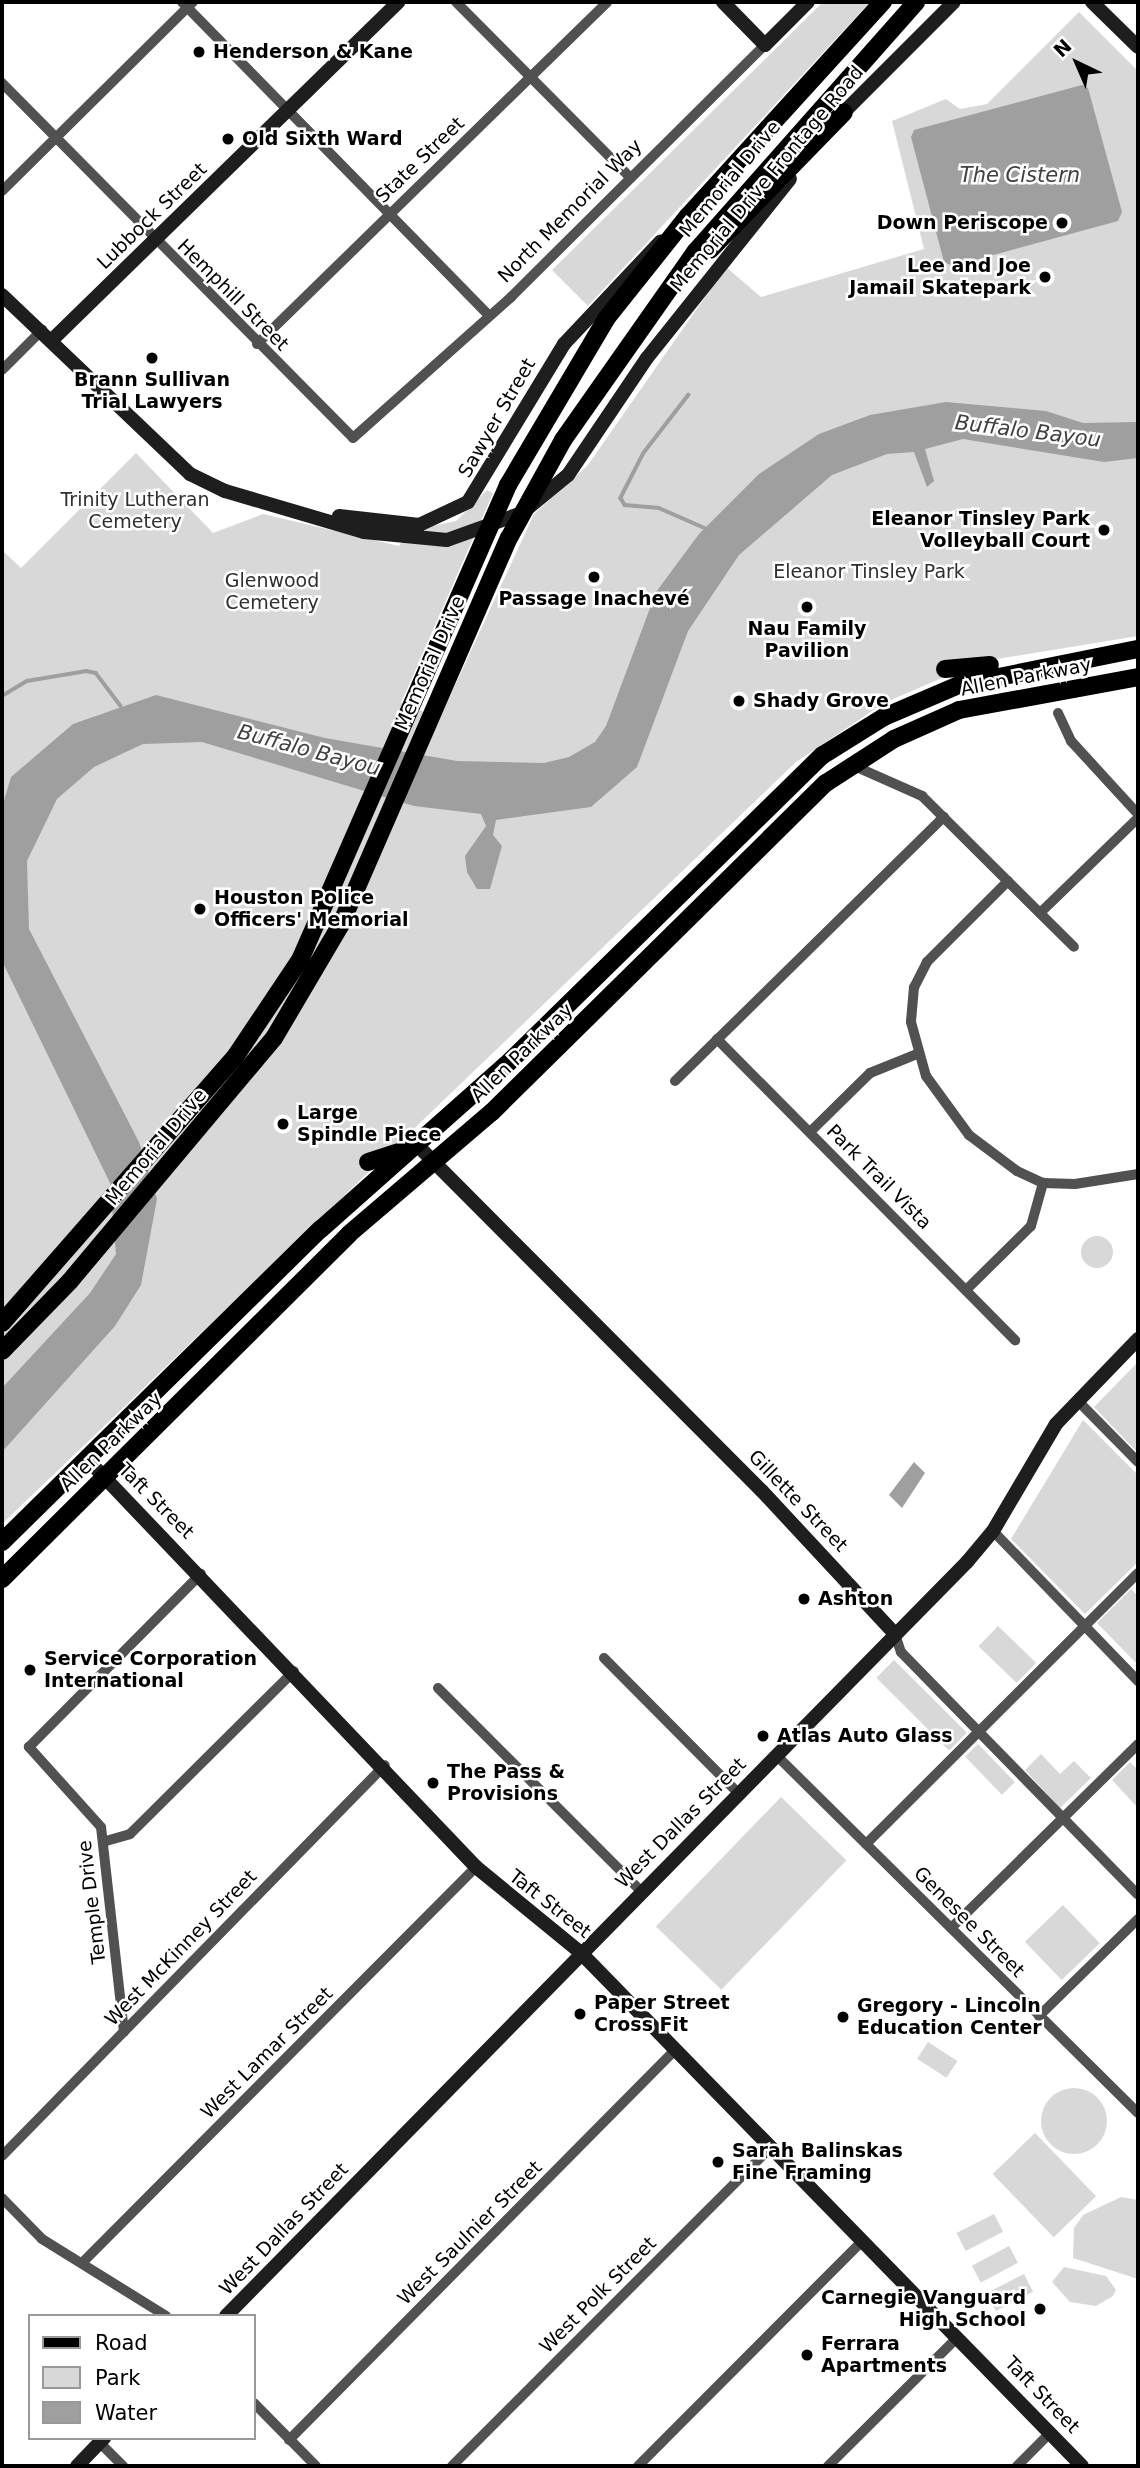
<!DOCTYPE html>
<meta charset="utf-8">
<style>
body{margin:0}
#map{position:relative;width:1140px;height:2468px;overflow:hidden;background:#fff;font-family:"DejaVu Sans",sans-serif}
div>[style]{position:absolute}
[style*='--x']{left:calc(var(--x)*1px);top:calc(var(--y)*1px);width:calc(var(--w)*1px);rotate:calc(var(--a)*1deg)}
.green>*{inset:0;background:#d8d8d8;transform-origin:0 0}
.round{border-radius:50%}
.water>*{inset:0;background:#9f9f9f}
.stream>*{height:3.5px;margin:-1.75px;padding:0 1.75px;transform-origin:1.75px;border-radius:1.75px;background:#9f9f9f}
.street>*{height:10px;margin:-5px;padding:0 5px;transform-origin:5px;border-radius:5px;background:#515151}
.secondary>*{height:14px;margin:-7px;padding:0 7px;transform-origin:7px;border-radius:7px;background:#1e1e1e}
.primary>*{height:18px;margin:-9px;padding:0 9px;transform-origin:9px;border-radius:9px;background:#000}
.dots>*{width:19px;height:19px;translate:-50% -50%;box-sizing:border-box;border:4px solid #fff;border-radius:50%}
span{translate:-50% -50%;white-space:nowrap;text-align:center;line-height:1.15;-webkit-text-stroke:5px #fff;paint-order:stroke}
.poi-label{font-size:19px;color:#000;font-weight:700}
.left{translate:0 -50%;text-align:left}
.right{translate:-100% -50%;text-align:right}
.street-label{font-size:19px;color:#000}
.park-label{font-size:19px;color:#2f2f2f}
.water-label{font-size:21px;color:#404040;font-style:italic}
.frame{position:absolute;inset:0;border:4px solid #000;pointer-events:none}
.legend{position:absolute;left:28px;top:2314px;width:228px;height:126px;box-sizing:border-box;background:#fff;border:2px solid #999;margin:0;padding:9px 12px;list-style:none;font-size:21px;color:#000}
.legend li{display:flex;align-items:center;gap:14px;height:35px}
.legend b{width:35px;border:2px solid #999}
.north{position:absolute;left:1042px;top:28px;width:70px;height:70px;-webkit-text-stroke:5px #fff;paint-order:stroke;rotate:316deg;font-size:19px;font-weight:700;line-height:28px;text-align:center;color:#000}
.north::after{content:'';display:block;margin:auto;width:24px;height:32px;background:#000;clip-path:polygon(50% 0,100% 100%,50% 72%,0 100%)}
</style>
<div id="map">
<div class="green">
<i style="clip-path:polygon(823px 2px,870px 2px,588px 306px,552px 270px)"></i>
<i style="clip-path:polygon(1079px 12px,1138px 71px,1138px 636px,979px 662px,884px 703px,796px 762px,2px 1524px,2px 550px,21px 568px,136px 453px,213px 533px,263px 514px,399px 546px,409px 531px,456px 521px,487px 490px,493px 493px,401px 703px,440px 718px,534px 514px,588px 465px,726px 267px,761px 297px,924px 249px,892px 121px,946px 99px,960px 109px,987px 104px)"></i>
<i class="round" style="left:1081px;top:1236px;width:32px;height:32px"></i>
<i style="clip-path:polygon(1138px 1362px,1138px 1453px,1094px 1407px)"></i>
<i style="clip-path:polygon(1083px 1420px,1138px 1475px,1138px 1562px,1085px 1614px,1011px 1539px)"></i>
<i style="clip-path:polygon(1131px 1589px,1138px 1596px,1138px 1665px,1097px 1623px)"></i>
<i style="left:998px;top:1626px;width:53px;height:28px;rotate:44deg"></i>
<i style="left:894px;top:1660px;width:103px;height:25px;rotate:45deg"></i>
<i style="left:978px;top:1744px;width:53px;height:18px;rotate:46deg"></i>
<i style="clip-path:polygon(1041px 1754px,1060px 1774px,1074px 1761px,1091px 1778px,1060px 1808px,1025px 1770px)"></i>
<i style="clip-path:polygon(1130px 1762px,1138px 1770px,1138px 1808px,1112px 1780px)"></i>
<i style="left:781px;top:1797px;width:91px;height:180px;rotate:44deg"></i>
<i style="left:1063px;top:1905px;width:53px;height:53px;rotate:46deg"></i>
<i style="left:928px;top:2042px;width:35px;height:20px;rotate:33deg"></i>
<i class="round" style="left:1041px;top:2088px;width:66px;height:66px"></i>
<i style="left:1035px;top:2133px;width:88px;height:59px;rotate:46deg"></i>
<i style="clip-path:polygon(1121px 2197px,1138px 2200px,1138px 2279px,1073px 2258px,1074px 2228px,1083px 2215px)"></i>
<i style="left:994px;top:2214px;width:20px;height:42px;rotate:63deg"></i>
<i style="left:1009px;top:2246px;width:19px;height:42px;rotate:62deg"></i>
<i style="clip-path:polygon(1064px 2267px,1106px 2276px,1116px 2290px,1113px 2296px,1096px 2306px,1070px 2302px,1052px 2282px)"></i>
<i style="left:1024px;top:2274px;width:20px;height:42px;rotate:63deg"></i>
</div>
<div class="water">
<i style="clip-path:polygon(1082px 85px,1088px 88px,1122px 212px,1118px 221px,953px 266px,944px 262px,911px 137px,914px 130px)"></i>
<i style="clip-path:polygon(946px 402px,1046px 411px,1083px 423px,1138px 422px,1138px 458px,1104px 462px,963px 439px,925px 449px,934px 481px,927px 487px,914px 452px,887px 454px,832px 475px,739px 555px,688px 631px,637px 767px,591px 807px,496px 820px,493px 835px,502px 846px,490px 889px,477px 889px,467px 872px,465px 856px,486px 826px,481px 814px,414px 806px,202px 742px,143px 744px,94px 767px,57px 799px,27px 861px,29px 929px,139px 1142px,157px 1199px,141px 1285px,115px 1326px,2px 1452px,2px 1388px,90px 1293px,116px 1254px,110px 1183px,2px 961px,2px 807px,11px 777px,73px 724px,156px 695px,325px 738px,457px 761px,544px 763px,569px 757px,595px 742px,606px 726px,656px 592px,699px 534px,759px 474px,819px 434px,870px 415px)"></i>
<i style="clip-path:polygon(914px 1462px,925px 1473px,902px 1508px,889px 1495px)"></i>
</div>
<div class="stream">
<i style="--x:689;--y:395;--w:73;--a:127.8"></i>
<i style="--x:644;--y:453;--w:51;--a:117.1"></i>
<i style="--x:621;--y:498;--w:8;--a:60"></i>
<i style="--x:625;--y:505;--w:34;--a:5"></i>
<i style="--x:659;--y:508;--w:52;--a:23.6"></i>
<i style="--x:2;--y:696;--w:29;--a:-31"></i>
<i style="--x:27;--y:681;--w:60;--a:-9.6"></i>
<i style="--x:86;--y:671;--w:10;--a:11"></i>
<i style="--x:96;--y:673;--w:41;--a:52.9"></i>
</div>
<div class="street">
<i style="--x:182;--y:2;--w:438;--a:45.6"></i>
<i style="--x:456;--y:2;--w:248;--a:45.2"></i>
<i style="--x:2;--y:83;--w:499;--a:45.3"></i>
<i style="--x:353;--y:438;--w:212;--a:-41.7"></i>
<i style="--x:511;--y:297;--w:358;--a:-44.8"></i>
<i style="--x:2;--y:191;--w:269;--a:-44.7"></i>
<i style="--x:257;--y:344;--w:489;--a:-44.3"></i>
<i style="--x:2;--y:370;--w:57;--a:-45"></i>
<i style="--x:1058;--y:713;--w:31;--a:65"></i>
<i style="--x:1071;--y:741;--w:99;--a:47.5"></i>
<i style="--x:852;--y:765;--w:77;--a:23.9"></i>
<i style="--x:922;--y:796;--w:214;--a:44.8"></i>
<i style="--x:1008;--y:881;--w:115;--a:135"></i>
<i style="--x:927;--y:962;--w:28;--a:117"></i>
<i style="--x:914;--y:987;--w:35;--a:95"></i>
<i style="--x:911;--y:1022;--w:56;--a:74.5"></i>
<i style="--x:926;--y:1076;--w:73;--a:53.9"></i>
<i style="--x:969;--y:1135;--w:60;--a:36.9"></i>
<i style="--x:1017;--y:1171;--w:29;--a:25"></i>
<i style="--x:1043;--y:1183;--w:32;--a:2"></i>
<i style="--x:1075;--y:1184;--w:64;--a:-9"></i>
<i style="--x:1040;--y:913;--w:136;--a:-44.1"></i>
<i style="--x:717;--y:1039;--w:424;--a:45.3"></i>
<i style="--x:675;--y:1081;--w:377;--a:-44.5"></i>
<i style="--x:810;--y:1132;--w:84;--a:-44.5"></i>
<i style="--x:870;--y:1073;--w:51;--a:-22"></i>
<i style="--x:966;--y:1290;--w:91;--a:-44.6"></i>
<i style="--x:1031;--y:1226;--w:45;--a:-74.4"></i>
<i style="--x:1077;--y:1400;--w:87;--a:45.5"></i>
<i style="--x:993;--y:1531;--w:209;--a:46"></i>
<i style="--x:895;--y:1634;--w:19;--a:72"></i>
<i style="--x:901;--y:1652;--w:339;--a:45.7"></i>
<i style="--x:604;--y:1658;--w:190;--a:45.2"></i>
<i style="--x:438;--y:1688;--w:287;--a:45"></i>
<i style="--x:776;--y:1755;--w:509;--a:44.68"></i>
<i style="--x:106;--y:1841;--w:25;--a:-16"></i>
<i style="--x:130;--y:1834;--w:231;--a:-44.8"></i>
<i style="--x:866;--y:1844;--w:384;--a:-44.9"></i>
<i style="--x:951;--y:1928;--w:262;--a:-44.5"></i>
<i style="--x:1039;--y:2016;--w:139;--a:-44.4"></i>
<i style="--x:124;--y:2032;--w:206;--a:-96.4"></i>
<i style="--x:101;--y:1827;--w:108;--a:-132"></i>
<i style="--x:29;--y:1747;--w:244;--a:-45.2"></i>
<i style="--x:2;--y:2156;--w:547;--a:-45.59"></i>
<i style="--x:2;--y:2198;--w:57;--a:45.7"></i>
<i style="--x:42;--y:2239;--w:146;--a:31.8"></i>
<i style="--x:82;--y:2263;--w:559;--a:-45.15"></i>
<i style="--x:254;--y:2403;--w:88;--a:45.5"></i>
<i style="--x:289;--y:2440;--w:547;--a:-45.3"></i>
<i style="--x:100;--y:2443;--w:33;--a:45"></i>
<i style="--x:452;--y:2466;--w:448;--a:-45"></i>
<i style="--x:638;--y:2466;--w:317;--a:-45.1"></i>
<i style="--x:828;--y:2466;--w:183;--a:-44.8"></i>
<i style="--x:1017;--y:2466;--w:48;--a:-45"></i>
</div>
<div class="secondary">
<i style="--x:723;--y:2;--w:60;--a:45.7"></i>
<i style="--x:765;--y:45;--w:61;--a:-45"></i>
<i style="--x:1092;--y:2;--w:64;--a:44.4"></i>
<i style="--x:837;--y:119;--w:165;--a:-45"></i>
<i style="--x:2;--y:295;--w:260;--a:43.6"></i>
<i style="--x:190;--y:474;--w:39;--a:26"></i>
<i style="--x:225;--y:491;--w:145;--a:16.4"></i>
<i style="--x:364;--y:532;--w:83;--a:5.5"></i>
<i style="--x:447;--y:540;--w:80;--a:-19.8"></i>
<i style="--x:522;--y:513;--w:60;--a:-39.6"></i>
<i style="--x:568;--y:475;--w:141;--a:-56"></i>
<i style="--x:647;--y:358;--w:229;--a:-51.4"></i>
<i style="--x:52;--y:340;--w:484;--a:-44.3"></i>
<i style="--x:339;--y:516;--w:81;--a:6.4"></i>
<i style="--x:419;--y:525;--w:54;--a:-25.1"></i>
<i style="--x:468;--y:502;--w:185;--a:-58.7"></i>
<i style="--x:564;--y:344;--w:141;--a:-46.7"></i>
<i style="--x:417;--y:1145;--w:489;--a:45.1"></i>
<i style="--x:762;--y:1491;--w:195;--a:47.1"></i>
<i style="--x:86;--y:1458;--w:565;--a:46.36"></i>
<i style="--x:476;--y:1867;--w:136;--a:39.3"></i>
<i style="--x:581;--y:1953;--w:717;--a:45.68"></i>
<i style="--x:226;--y:2316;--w:1057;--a:-45.5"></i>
<i style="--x:967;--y:1562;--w:40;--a:-50"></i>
<i style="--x:993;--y:1531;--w:124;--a:-59.5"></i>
<i style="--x:1056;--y:1424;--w:118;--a:-46"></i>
<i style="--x:77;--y:2466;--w:39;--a:-46"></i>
</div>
<div class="primary">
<i style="--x:710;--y:250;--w:192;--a:-45.8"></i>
<i style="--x:945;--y:669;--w:45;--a:-5.1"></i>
<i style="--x:368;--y:1162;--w:38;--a:-18"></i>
<i style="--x:2;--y:1323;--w:354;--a:-48.8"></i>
<i style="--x:235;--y:1057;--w:117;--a:-56.2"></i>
<i style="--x:300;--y:960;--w:519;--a:-66.35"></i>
<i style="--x:508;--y:485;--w:193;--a:-59.4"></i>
<i style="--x:606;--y:319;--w:132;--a:-51.5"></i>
<i style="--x:688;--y:216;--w:290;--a:-47.7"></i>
<i style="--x:2;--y:1351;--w:98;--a:-45.8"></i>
<i style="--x:70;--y:1281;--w:317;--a:-50"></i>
<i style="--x:274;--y:1038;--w:130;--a:-59.5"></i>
<i style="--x:340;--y:926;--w:423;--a:-66.5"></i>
<i style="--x:509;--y:538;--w:112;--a:-61.1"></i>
<i style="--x:563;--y:440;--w:231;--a:-54.9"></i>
<i style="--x:696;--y:251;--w:332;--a:-48.5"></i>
<i style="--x:2;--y:1542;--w:447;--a:-44.5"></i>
<i style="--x:321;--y:1229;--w:247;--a:-41.6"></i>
<i style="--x:506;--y:1065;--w:443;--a:-44.4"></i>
<i style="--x:823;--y:755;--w:72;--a:-31.9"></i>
<i style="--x:884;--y:717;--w:82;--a:-23.1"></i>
<i style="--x:959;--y:685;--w:183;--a:-11.4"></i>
<i style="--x:2;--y:1579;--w:489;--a:-44.8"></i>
<i style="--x:349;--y:1234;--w:188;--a:-40.5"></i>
<i style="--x:492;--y:1112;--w:469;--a:-44.6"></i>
<i style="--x:826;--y:783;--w:81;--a:-32.9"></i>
<i style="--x:894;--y:739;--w:71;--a:-24"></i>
<i style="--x:959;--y:710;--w:182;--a:-10.4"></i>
</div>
<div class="dots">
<i style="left:199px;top:52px;background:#000"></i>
<i style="left:228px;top:139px;background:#000"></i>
<i style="left:1062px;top:223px;background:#000"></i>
<i style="left:1045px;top:277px;background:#000"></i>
<i style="left:152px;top:358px;background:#000"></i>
<i style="left:1104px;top:530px;background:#000"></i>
<i style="left:594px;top:577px;background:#000"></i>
<i style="left:807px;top:607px;background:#000"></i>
<i style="left:739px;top:701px;background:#000"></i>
<i style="left:200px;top:909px;background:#000"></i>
<i style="left:283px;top:1124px;background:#000"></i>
<i style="left:804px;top:1599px;background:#000"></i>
<i style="left:30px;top:1670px;background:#000"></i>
<i style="left:763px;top:1736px;background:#000"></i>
<i style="left:433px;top:1783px;background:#000"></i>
<i style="left:580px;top:2014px;background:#000"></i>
<i style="left:843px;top:2017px;background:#000"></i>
<i style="left:718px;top:2162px;background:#000"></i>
<i style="left:1040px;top:2309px;background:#000"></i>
<i style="left:807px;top:2355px;background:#000"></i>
</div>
<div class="poi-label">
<span class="left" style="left:213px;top:52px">Henderson &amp; Kane</span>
<span class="left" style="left:242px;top:139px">Old Sixth Ward</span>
<span class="right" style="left:1048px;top:223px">Down Periscope</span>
<span class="right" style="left:1031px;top:277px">Lee and Joe<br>Jamail Skatepark</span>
<span style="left:152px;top:391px">Brann Sullivan<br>Trial Lawyers</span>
<span class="right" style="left:1090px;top:530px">Eleanor Tinsley Park<br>Volleyball Court</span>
<span style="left:594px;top:599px">Passage Inachevé</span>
<span style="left:807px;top:640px">Nau Family<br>Pavilion</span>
<span class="left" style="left:753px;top:701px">Shady Grove</span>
<span class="left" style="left:214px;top:909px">Houston Police<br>Officers' Memorial</span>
<span class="left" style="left:297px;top:1124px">Large<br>Spindle Piece</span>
<span class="left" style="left:818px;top:1599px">Ashton</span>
<span class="left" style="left:44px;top:1670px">Service Corporation<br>International</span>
<span class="left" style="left:777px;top:1736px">Atlas Auto Glass</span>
<span class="left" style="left:447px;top:1783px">The Pass &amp;<br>Provisions</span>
<span class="left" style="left:594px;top:2014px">Paper Street<br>Cross Fit</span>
<span class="left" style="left:857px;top:2017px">Gregory - Lincoln<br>Education Center</span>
<span class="left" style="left:732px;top:2162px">Sarah Balinskas<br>Fine Framing</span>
<span class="right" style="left:1026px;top:2309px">Carnegie Vanguard<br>High School</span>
<span class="left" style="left:821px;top:2355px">Ferrara<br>Apartments</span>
</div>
<div class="street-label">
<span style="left:420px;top:160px;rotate:-44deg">State Street</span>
<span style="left:730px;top:179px;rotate:-50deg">Memorial Drive</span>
<span style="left:767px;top:179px;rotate:-50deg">Memorial Drive Frontage Road</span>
<span style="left:570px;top:211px;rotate:-45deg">North Memorial Way</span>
<span style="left:152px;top:216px;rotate:-44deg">Lubbock Street</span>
<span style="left:233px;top:295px;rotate:45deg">Hemphill Street</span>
<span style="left:497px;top:418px;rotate:-60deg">Sawyer Street</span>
<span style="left:430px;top:663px;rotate:-66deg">Memorial Drive</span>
<span style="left:1026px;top:677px;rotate:-11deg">Allen Parkway</span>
<span style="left:522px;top:1053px;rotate:-44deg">Allen Parkway</span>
<span style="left:156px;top:1147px;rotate:-50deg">Memorial Drive</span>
<span style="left:879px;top:1177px;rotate:45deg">Park Trail Vista</span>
<span style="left:111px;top:1442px;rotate:-44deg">Allen Parkway</span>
<span style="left:156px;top:1501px;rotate:45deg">Taft Street</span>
<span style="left:798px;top:1501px;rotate:46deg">Gillette Street</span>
<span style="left:681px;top:1823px;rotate:-45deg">West Dallas Street</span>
<span style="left:92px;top:1902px;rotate:-97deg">Temple Drive</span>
<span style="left:550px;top:1904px;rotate:38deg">Taft Street</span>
<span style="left:969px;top:1922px;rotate:45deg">Genesee Street</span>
<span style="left:181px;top:1948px;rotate:-46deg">West McKinney Street</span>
<span style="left:267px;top:2053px;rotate:-45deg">West Lamar Street</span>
<span style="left:284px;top:2229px;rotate:-46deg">West Dallas Street</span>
<span style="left:470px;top:2233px;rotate:-45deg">West Saulnier Street</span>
<span style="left:598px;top:2295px;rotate:-45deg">West Polk Street</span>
<span style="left:1042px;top:2395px;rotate:46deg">Taft Street</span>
</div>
<div class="park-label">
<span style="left:135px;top:511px">Trinity Lutheran<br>Cemetery</span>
<span style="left:869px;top:572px">Eleanor Tinsley Park</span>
<span style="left:272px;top:592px">Glenwood<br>Cemetery</span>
</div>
<div class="water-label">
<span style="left:1020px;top:175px">The Cistern</span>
<span style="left:1028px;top:431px;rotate:7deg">Buffalo Bayou</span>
<span style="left:309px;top:750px;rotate:15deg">Buffalo Bayou</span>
</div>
<div class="frame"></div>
<ul class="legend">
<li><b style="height:9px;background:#000"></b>Road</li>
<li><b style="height:19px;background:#d8d8d8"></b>Park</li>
<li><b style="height:19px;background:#9f9f9f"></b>Water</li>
</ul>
<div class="north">N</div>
</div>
